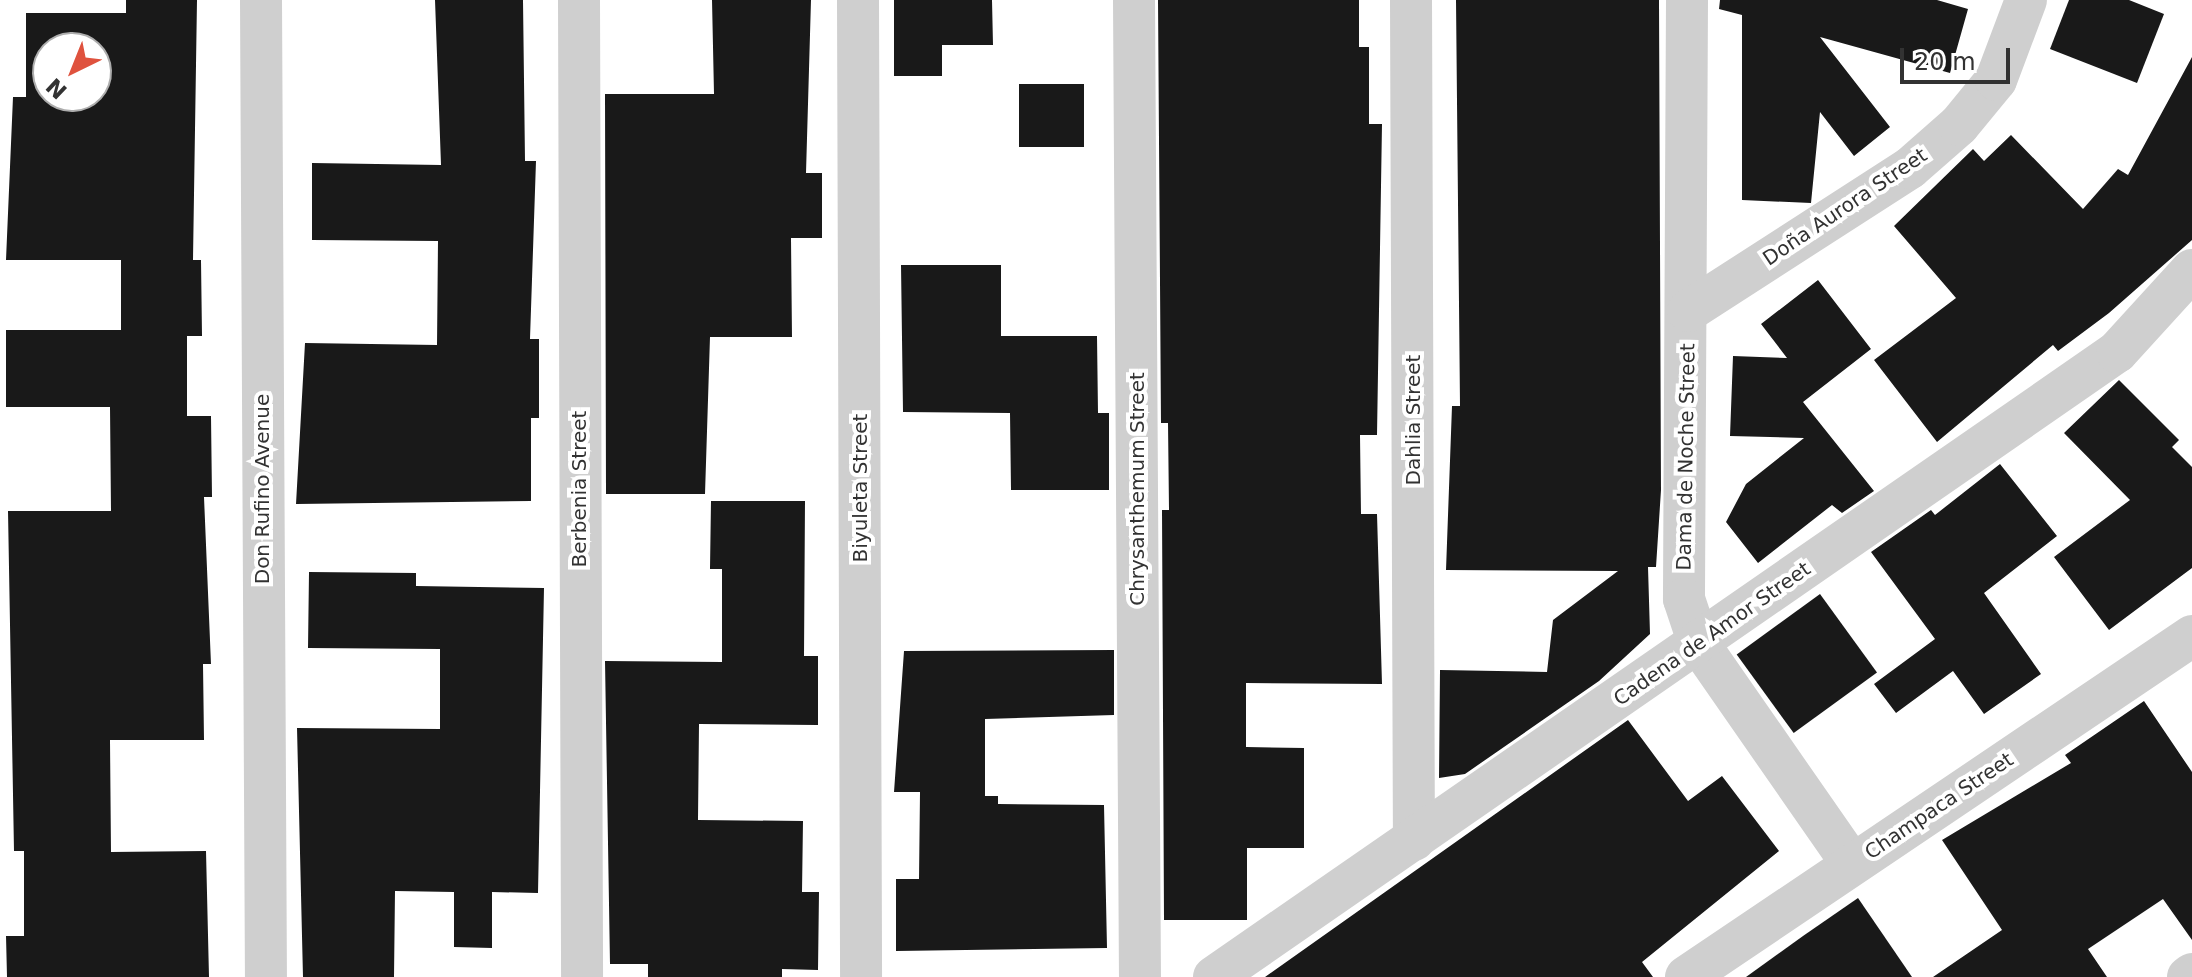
<!DOCTYPE html>
<meta charset="utf-8">
<style>
body{margin:0}
#map{position:relative;width:2192px;height:977px;overflow:hidden;background:#fff;font-family:"DejaVu Sans",sans-serif}
div>[style]{position:absolute}
[style*='--x']{left:calc(var(--x)*1px);top:calc(var(--y)*1px);width:calc(var(--w)*1px);rotate:calc(var(--a)*1deg)}
.building>*{inset:0;background:#191919;transform-origin:0 0}
.minor>*{height:42px;margin:-21px;padding:0 21px;transform-origin:21px;border-radius:21px;background:#cfcfcf}
span{translate:-50% -50%;white-space:nowrap;text-align:center;line-height:1.15;-webkit-text-stroke:8px #fff;paint-order:stroke}
.street-label{font-size:20px;color:#323232}
.north{position:absolute;left:32px;top:32px;width:80px;height:80px;box-sizing:border-box;background:#fff;border:2px solid #adadad;border-radius:50%;rotate:223deg;font-size:22px;font-weight:700;line-height:32px;text-align:center;color:#323232}
.north::after{content:'';display:block;margin:auto;width:28px;height:36px;background:#df523e;clip-path:polygon(50% 0,100% 100%,50% 72%,0 100%)}
.scale{position:absolute;left:1900px;top:48px;width:110px;height:36px;box-sizing:border-box;border:4px solid #323232;border-top:0;padding-left:10px;font-size:24px;line-height:28px;white-space:nowrap;color:#323232;-webkit-text-stroke:6px #fff;paint-order:stroke}
</style>
<div id="map">
<div class="building">
<i style="clip-path:polygon(evenodd,126px 0,197px 0,193px 260px,201px 260px,202px 336px,187px 336px,187px 416px,211px 416px,212px 497px,204px 497px,211px 664px,203px 664px,204px 740px,110px 740px,111px 852px,206px 851px,209px 977px,7px 977px,6px 936px,24px 936px,24px 851px,14px 851px,8px 511px,111px 511px,110px 407px,6px 407px,6px 330px,121px 330px,121px 260px,6px 260px,13px 97px,26px 97px,26px 13px,126px 13px,126px 0,48px 48px,96px 48px,96px 96px,48px 96px,48px 48px)"></i>
<i style="clip-path:polygon(435px 0,523px 0,525px 161px,536px 161px,530px 339px,539px 339px,539px 418px,531px 418px,531px 501px,296px 504px,305px 343px,437px 345px,438px 241px,312px 240px,312px 163px,441px 165px)"></i>
<i style="clip-path:polygon(712px 0,811px 0,806px 173px,822px 173px,822px 238px,791px 238px,792px 337px,710px 337px,705px 494px,606px 494px,605px 94px,714px 94px)"></i>
<i style="clip-path:polygon(894px 0,992px 0,993px 45px,942px 45px,942px 76px,894px 76px)"></i>
<i style="clip-path:polygon(1158px 0,1359px 0,1359px 47px,1369px 47px,1369px 124px,1382px 124px,1377px 435px,1360px 435px,1361px 514px,1377px 514px,1382px 684px,1246px 683px,1246px 747px,1304px 748px,1304px 848px,1247px 848px,1247px 920px,1164px 920px,1162px 510px,1169px 510px,1168px 423px,1161px 423px)"></i>
<i style="clip-path:polygon(1456px 0,1659px 0,1661px 490px,1656px 567px,1648px 567px,1650px 634px,1599px 681px,1465px 774px,1439px 778px,1440px 670px,1547px 672px,1553px 620px,1618px 571px,1446px 570px,1452px 406px,1460px 406px)"></i>
<i style="clip-path:polygon(1720px 0,1937px 0,1968px 9px,1950px 73px,1820px 37px,1890px 127px,1854px 156px,1820px 112px,1811px 203px,1742px 200px,1742px 15px,1719px 9px)"></i>
<i style="clip-path:polygon(2069px 0,2129px 0,2164px 14px,2137px 83px,2050px 49px)"></i>
<i style="clip-path:polygon(2192px 57px,2192px 240px,2109px 313px,2058px 351px,2053px 345px,1937px 442px,1874px 360px,1956px 298px,1894px 226px,1973px 149px,1984px 161px,2011px 135px,2083px 209px,2118px 169px,2128px 175px)"></i>
<i style="left:1019px;top:84px;width:65px;height:63px"></i>
<i style="clip-path:polygon(901px 265px,1001px 265px,1001px 336px,1097px 336px,1098px 413px,1109px 413px,1109px 490px,1011px 490px,1010px 413px,903px 412px)"></i>
<i style="clip-path:polygon(1818px 280px,1871px 349px,1803px 402px,1874px 491px,1842px 513px,1832px 505px,1758px 563px,1726px 522px,1746px 484px,1804px 438px,1730px 436px,1733px 356px,1787px 358px,1761px 324px)"></i>
<i style="clip-path:polygon(2119px 380px,2179px 440px,2172px 447px,2192px 467px,2192px 568px,2109px 630px,2054px 557px,2130px 500px,2064px 433px)"></i>
<i style="clip-path:polygon(2000px 464px,2057px 536px,1984px 593px,2041px 674px,1984px 714px,1953px 671px,1896px 713px,1874px 684px,1935px 639px,1871px 552px,1931px 510px,1935px 515px)"></i>
<i style="clip-path:polygon(711px 501px,805px 501px,804px 656px,818px 656px,818px 725px,699px 724px,698px 820px,803px 821px,802px 892px,819px 892px,818px 970px,782px 969px,782px 977px,648px 977px,648px 964px,610px 964px,605px 661px,722px 662px,722px 569px,710px 569px)"></i>
<i style="clip-path:polygon(309px 572px,416px 573px,416px 586px,544px 588px,538px 893px,492px 892px,492px 948px,454px 947px,454px 892px,395px 891px,394px 977px,303px 977px,297px 728px,440px 729px,440px 649px,308px 648px)"></i>
<i style="left:1820px;top:594px;width:97px;height:103px;rotate:54deg"></i>
<i style="clip-path:polygon(1114px 650px,1114px 715px,985px 719px,985px 796px,998px 796px,998px 804px,1104px 805px,1107px 948px,896px 951px,896px 879px,919px 879px,920px 792px,894px 792px,904px 651px)"></i>
<i style="clip-path:polygon(2144px 701px,2192px 772px,2192px 940px,2163px 899px,2088px 949px,2107px 977px,1933px 977px,2002px 930px,1942px 840px,2071px 763px,2065px 755px)"></i>
<i style="clip-path:polygon(1628px 720px,1688px 801px,1722px 776px,1779px 851px,1642px 962px,1653px 977px,1265px 977px)"></i>
<i style="clip-path:polygon(1858px 898px,1912px 977px,1746px 977px,1803px 936px)"></i>
</div>
<div class="minor">
<i style="--x:261;--y:0;--w:977;--a:89.71"></i>
<i style="--x:579;--y:0;--w:977;--a:89.82"></i>
<i style="--x:858;--y:0;--w:977;--a:89.82"></i>
<i style="--x:1134;--y:0;--w:977;--a:89.65"></i>
<i style="--x:1411;--y:0;--w:840;--a:89.8"></i>
<i style="--x:1687;--y:0;--w:599;--a:90.29"></i>
<i style="--x:1684;--y:599;--w:47;--a:71.6"></i>
<i style="--x:1699;--y:644;--w:268;--a:55.2"></i>
<i style="--x:1688;--y:311;--w:264;--a:-32.8"></i>
<i style="--x:1910;--y:168;--w:65;--a:-41.3"></i>
<i style="--x:1959;--y:125;--w:58;--a:-50.6"></i>
<i style="--x:1996;--y:80;--w:85;--a:-69.4"></i>
<i style="--x:1214;--y:977;--w:1098;--a:-34.69"></i>
<i style="--x:2117;--y:352;--w:111;--a:-47.6"></i>
<i style="--x:1686;--y:977;--w:610;--a:-33.98"></i>
<i style="--x:2188;--y:977;--w:5;--a:-37"></i>
</div>
<div class="street-label">
<span style="left:1845px;top:207px;rotate:-34deg">Doña Aurora Street</span>
<span style="left:1413px;top:420px;rotate:-90deg">Dahlia Street</span>
<span style="left:1686px;top:457px;rotate:-89deg">Dama de Noche Street</span>
<span style="left:860px;top:488px;rotate:-90deg">Biyuleta Street</span>
<span style="left:262px;top:489px;rotate:-90deg">Don Rufino Avenue</span>
<span style="left:579px;top:489px;rotate:-90deg">Berbenia Street</span>
<span style="left:1137px;top:489px;rotate:-90deg">Chrysanthemum Street</span>
<span style="left:1712px;top:634px;rotate:-35deg">Cadena de Amor Street</span>
<span style="left:1939px;top:806px;rotate:-34deg">Champaca Street</span>
</div>
<div class="north">N</div>
<div class="scale">20 m</div>
</div>
